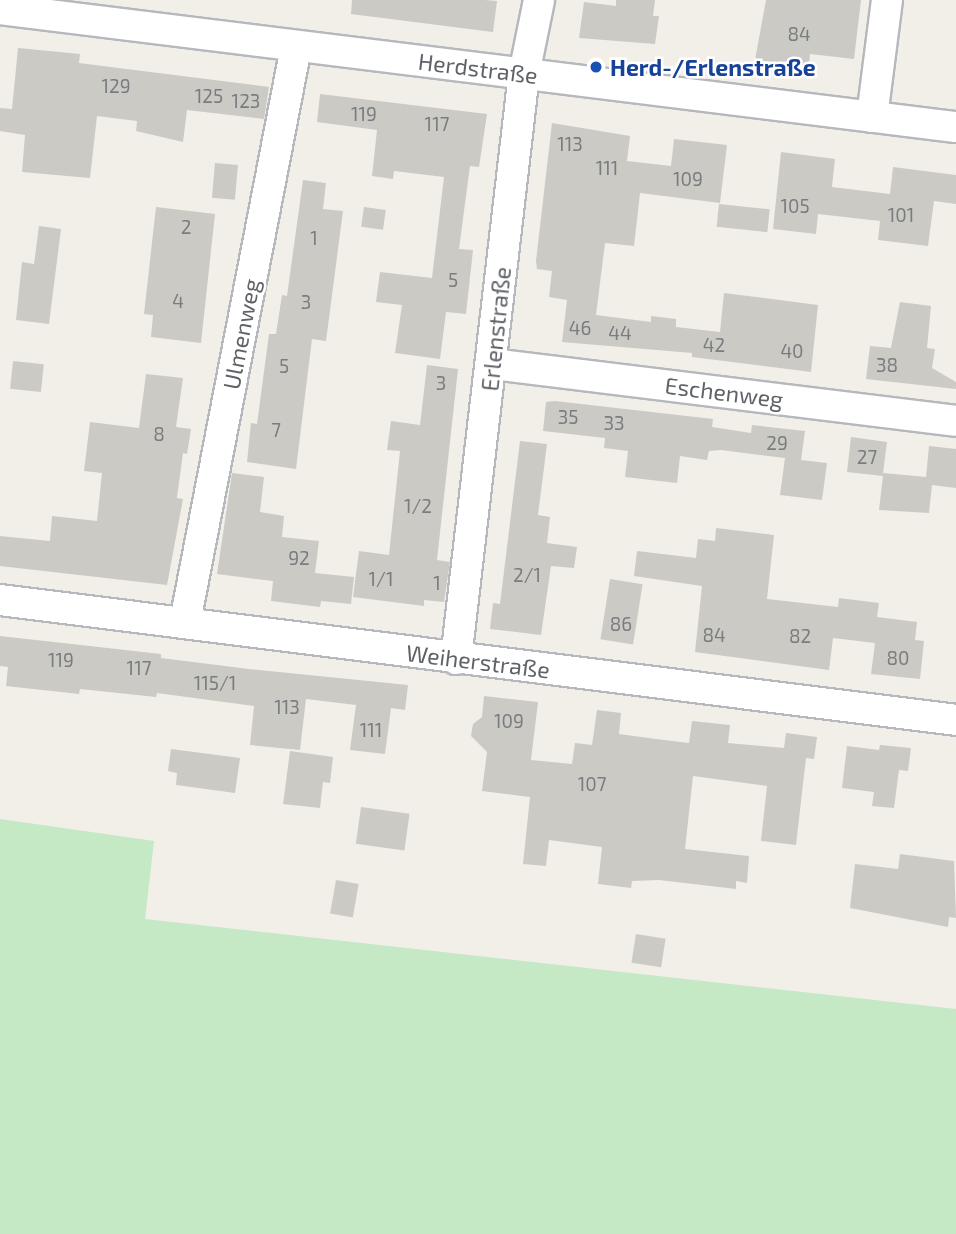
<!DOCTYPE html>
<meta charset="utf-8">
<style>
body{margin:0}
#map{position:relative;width:956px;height:1234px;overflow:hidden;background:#f1efe8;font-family:"Exo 2",sans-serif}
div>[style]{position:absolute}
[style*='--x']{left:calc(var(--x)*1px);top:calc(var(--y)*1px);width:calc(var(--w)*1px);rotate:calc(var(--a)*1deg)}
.green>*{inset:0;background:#c5e8c5}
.building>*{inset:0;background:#cccac5;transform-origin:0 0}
.roads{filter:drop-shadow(2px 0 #b5b8bc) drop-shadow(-2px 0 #b5b8bc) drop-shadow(0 2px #b5b8bc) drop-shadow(0 -2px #b5b8bc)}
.minor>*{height:30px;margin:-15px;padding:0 15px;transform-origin:15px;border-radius:15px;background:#fff}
.dots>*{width:19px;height:19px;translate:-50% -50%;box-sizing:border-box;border:4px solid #fff;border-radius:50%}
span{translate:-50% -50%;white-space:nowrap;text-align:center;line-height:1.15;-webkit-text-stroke:5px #fff;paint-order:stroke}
.number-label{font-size:19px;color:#7a7d7f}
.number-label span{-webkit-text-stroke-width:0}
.transit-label{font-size:23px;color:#164399;font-weight:700}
.left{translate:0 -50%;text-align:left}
.street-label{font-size:23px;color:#5f6368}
</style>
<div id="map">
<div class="green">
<i style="clip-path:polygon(0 819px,154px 841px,145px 919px,956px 1009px,956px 1234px,0 1234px)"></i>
</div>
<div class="building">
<i style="clip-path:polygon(352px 0,485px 0,497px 1px,493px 32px,351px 14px)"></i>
<i style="clip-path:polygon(616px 0,655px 0,653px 16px,659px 16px,655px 44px,579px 38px,584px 2px,616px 6px)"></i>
<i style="clip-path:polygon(766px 0,861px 0,854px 59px,810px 54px,809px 66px,755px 60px)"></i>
<i style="clip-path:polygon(18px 48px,80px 54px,79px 63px,269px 87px,264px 119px,187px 110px,183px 142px,136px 131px,137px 121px,97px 116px,90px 178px,22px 172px,25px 135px,0 131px,0 108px,12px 109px)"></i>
<i style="clip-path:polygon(320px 94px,487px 114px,479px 167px,470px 166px,459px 249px,473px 250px,466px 314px,446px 312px,440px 359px,395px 353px,402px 305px,376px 302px,380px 272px,432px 278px,444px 177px,394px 171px,393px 179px,372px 176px,377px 130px,317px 122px)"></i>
<i style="clip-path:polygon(552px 123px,630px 136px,627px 161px,671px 166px,674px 139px,727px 145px,720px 203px,640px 193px,634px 246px,605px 243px,596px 315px,651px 322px,651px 316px,676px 319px,676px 327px,720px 332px,724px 293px,818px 305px,811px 372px,692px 357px,692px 353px,562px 342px,567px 300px,549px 297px,552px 271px,537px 269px,536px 261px)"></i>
<i style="clip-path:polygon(781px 152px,835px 159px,832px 187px,890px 194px,893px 167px,956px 175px,956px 204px,934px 201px,928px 246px,878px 240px,880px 221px,818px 214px,816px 234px,773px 229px)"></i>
<i style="left:215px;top:163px;width:23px;height:35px;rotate:5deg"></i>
<i style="clip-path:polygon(303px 180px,326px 183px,323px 209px,343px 211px,326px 341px,312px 339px,296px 469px,247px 462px,251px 423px,257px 424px,269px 334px,276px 334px,282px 295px,287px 296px)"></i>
<i style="left:719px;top:204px;width:51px;height:23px;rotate:6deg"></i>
<i style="clip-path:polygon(156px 207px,215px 214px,201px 343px,151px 337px,153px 315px,144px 314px)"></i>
<i style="left:364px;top:207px;width:22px;height:20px;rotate:8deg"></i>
<i style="clip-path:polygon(39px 226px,61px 229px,49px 324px,16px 320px,22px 262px,34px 264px)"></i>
<i style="clip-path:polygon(900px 302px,931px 306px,927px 348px,935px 349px,932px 368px,956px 382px,956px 389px,866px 379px,870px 346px,891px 348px)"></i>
<i style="left:13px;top:361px;width:31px;height:28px;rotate:6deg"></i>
<i style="clip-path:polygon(427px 365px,458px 369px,437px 560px,450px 562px,444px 602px,424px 600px,424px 606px,353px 597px,359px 551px,389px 555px,400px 451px,387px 450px,391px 421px,420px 425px)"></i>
<i style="clip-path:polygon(146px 374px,183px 378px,176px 427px,191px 429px,187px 454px,183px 453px,177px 498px,183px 499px,167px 585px,0 566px,0 536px,50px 541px,52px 516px,97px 521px,102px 473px,84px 471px,90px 422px,139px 428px)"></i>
<i style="clip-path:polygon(555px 401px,713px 419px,712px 427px,751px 433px,752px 425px,805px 431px,801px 460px,827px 463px,822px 500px,780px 495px,785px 458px,721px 450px,709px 451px,707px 460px,680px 456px,677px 483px,625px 477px,628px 451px,604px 448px,605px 438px,543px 431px,546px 402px)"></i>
<i style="clip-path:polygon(851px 437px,887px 442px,883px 473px,926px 477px,929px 446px,956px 449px,956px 488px,932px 485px,929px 513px,879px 510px,883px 476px,847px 472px)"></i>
<i style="clip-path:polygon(520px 441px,547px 444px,538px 515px,550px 517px,547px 543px,577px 547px,574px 568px,551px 566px,541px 635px,490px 629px,493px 603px,500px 604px)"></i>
<i style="clip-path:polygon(232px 473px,264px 477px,260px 512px,284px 516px,282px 537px,319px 541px,315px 573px,354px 577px,351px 604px,321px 601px,320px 607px,271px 601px,273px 581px,217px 574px)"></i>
<i style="clip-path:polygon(716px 528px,774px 535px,767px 599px,838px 607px,839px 598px,879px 603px,877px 617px,917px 622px,915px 640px,924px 641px,920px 679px,871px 674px,875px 643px,833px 638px,829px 670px,695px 652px,702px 586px,634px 576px,637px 551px,696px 558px,698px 539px,715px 541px)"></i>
<i style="left:610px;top:579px;width:33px;height:61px;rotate:9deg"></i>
<i style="clip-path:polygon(0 636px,161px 654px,161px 658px,249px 669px,408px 685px,405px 710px,391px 708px,385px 754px,350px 750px,356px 705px,306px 699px,300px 750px,250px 745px,254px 706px,157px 693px,156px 697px,80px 689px,79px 694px,6px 686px,8px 667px,0 666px)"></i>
<i style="clip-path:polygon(484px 696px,538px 702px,531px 760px,572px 764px,575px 743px,592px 745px,597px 710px,621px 713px,619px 734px,656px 739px,689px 743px,692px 721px,730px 725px,728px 743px,784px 748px,786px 733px,817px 737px,814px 759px,806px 758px,796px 845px,761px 841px,767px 786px,693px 776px,685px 849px,749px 856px,747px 883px,736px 881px,736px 889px,659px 880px,632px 881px,631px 888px,598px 884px,602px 847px,549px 840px,546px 866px,523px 864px,530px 797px,482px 791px,487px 752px,471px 736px,473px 724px,482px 717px)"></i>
<i style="clip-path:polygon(880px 745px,911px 748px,908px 771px,899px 770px,894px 808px,872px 806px,874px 792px,842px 788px,847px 746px,879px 750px)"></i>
<i style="clip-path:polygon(171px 749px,240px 758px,235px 793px,176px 785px,177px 773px,168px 771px)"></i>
<i style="clip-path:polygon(290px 751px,333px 757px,330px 783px,323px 782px,320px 808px,283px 804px)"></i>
<i style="left:361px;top:807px;width:49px;height:37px;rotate:8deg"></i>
<i style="clip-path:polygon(900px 854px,954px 861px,956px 918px,949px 917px,948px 927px,850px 908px,855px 864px,898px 869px)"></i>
<i style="left:336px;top:880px;width:23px;height:34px;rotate:10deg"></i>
<i style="left:636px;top:934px;width:30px;height:29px;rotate:9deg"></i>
</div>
<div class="roads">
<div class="minor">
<i style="--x:0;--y:9;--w:963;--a:7.04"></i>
<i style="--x:872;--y:117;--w:118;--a:-82.7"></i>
<i style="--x:492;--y:364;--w:467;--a:7"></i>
<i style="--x:0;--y:600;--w:964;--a:7.15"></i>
<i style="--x:185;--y:622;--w:586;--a:-79.07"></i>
<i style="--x:456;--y:659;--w:589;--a:-83.37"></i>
<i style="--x:524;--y:74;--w:76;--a:-78.5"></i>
</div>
</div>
<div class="dots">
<i style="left:596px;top:67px;background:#1a4fb4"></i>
</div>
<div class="number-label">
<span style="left:799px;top:34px">84</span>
<span style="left:116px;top:86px">129</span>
<span style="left:209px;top:96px">125</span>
<span style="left:246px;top:101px">123</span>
<span style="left:364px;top:114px">119</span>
<span style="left:437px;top:124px">117</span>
<span style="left:570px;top:144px">113</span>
<span style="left:607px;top:168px">111</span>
<span style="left:688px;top:179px">109</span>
<span style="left:795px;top:206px">105</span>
<span style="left:901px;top:215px">101</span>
<span style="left:186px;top:227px">2</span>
<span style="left:314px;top:238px">1</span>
<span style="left:453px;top:280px">5</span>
<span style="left:178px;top:301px">4</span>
<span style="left:306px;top:302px">3</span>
<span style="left:580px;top:328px">46</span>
<span style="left:620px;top:333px">44</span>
<span style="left:714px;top:345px">42</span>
<span style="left:792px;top:351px">40</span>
<span style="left:887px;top:365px">38</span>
<span style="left:284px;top:366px">5</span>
<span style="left:441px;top:383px">3</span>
<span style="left:568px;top:417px">35</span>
<span style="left:614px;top:423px">33</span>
<span style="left:276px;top:430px">7</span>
<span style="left:159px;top:434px">8</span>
<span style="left:777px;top:443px">29</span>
<span style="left:867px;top:457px">27</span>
<span style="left:418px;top:506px">1/2</span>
<span style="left:299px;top:558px">92</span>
<span style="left:527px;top:575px">2/1</span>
<span style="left:381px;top:579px">1/1</span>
<span style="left:437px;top:583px">1</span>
<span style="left:621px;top:624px">86</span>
<span style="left:714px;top:635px">84</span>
<span style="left:800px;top:636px">82</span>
<span style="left:898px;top:658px">80</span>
<span style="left:61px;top:660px">119</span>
<span style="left:139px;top:668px">117</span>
<span style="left:215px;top:683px">115/1</span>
<span style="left:287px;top:707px">113</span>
<span style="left:509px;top:721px">109</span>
<span style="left:371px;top:730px">111</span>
<span style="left:592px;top:784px">107</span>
</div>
<div class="transit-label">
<span class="left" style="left:610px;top:67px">Herd-/Erlenstraße</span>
</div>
<div class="street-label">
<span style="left:478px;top:68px;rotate:7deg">Herdstraße</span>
<span style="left:496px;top:329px;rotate:-84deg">Erlenstraße</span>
<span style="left:241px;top:334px;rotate:-79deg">Ulmenweg</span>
<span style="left:724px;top:392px;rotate:7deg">Eschenweg</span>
<span style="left:478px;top:661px;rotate:7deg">Weiherstraße</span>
</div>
</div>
